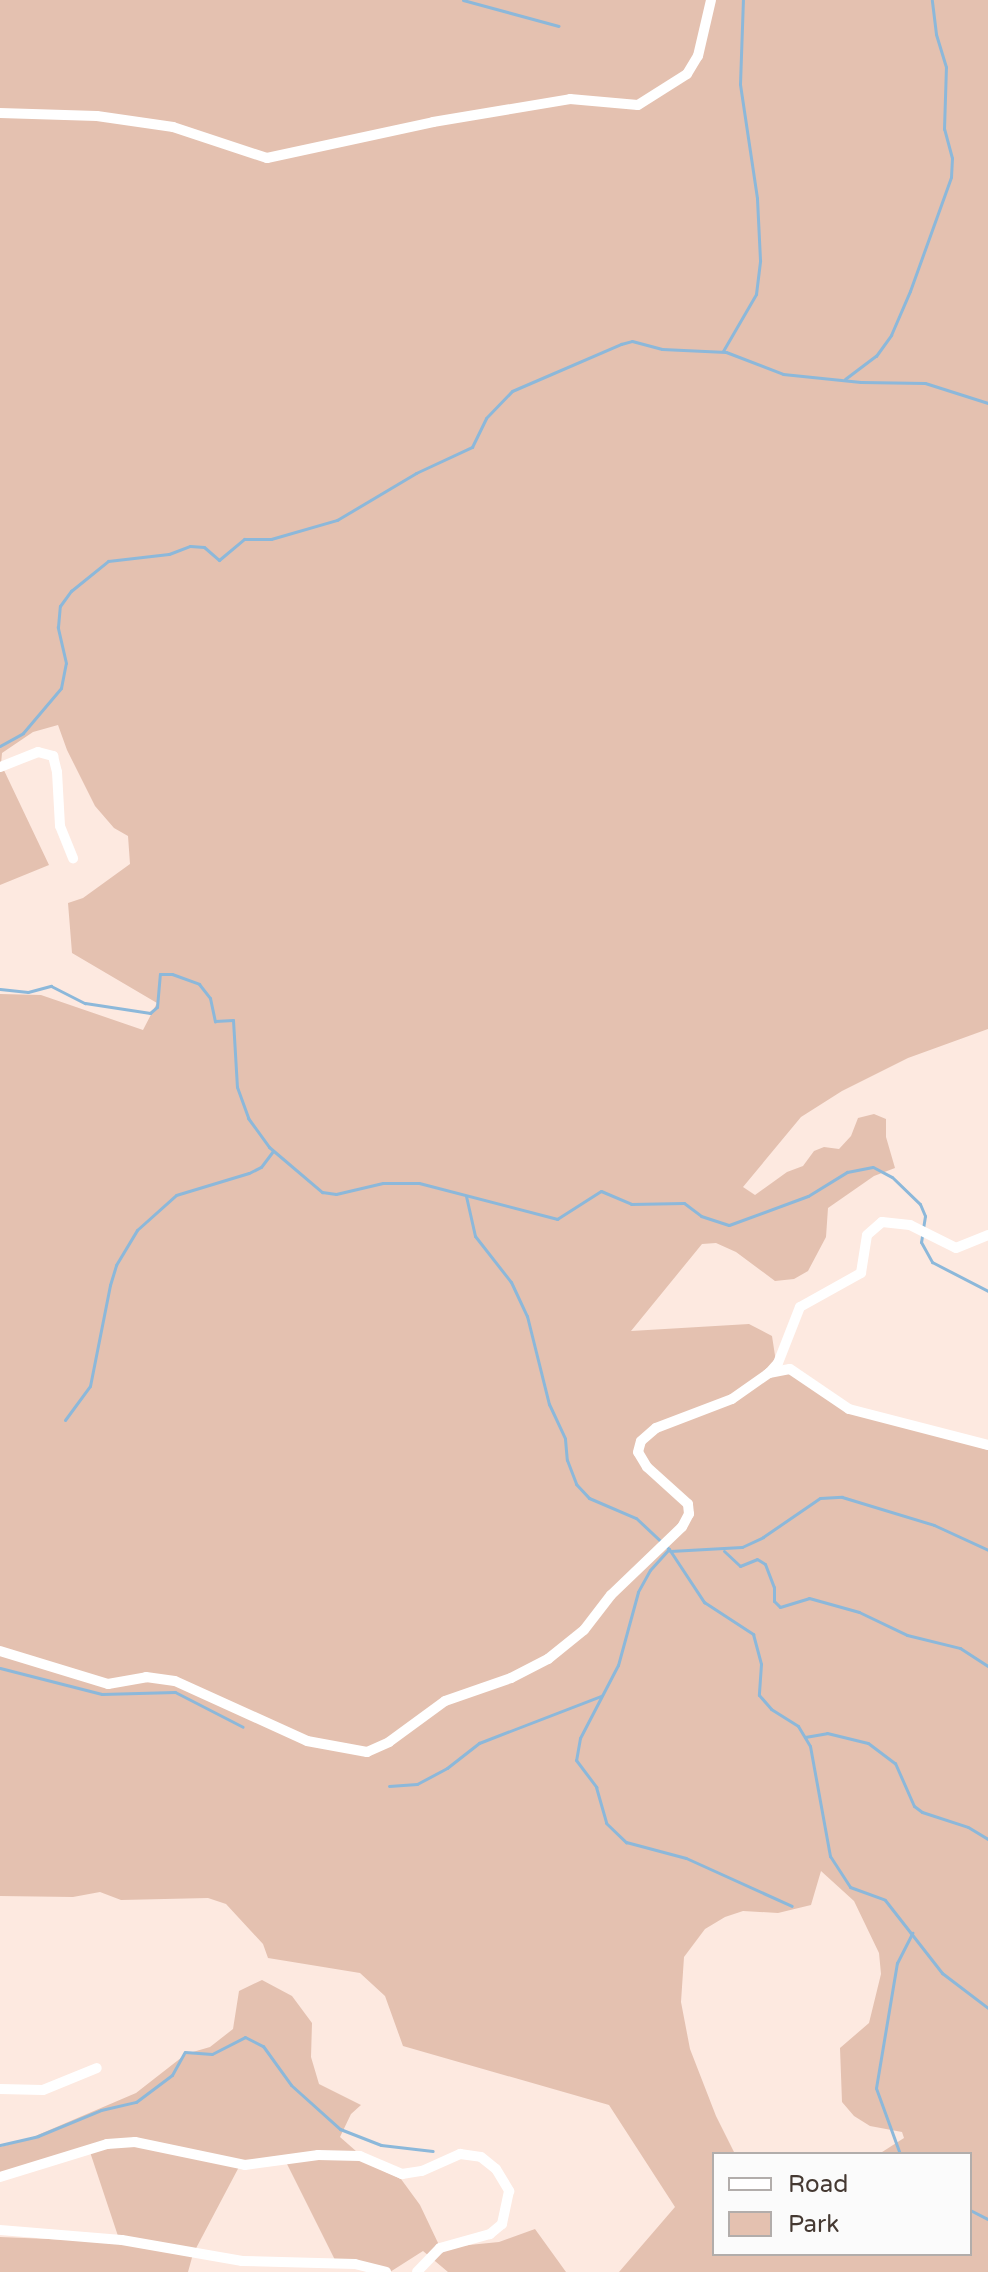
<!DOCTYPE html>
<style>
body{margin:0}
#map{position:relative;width:988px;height:2272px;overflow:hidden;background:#fde9e0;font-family:"Varela Round",sans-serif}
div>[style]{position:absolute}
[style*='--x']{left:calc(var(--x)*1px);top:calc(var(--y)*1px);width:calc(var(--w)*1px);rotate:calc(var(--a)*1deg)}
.green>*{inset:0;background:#e4c1b0}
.stream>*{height:3px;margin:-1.5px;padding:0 1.5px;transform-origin:1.5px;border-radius:1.5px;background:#8cb8da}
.minor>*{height:10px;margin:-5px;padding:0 5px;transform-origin:5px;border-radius:5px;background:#fff}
span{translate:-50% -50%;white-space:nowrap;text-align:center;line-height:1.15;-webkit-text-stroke:6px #fbfbfb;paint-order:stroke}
.legend{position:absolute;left:712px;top:2152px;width:260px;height:104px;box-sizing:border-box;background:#fbfbfb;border:2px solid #b2adab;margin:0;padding:10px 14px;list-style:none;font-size:24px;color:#453932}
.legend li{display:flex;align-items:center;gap:16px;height:40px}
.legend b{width:40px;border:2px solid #b2adab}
</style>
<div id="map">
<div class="green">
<i style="clip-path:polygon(evenodd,0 0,988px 0,988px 1029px,908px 1058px,842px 1091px,801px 1117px,743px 1187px,755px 1195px,787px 1172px,803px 1166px,814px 1151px,824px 1147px,839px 1149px,851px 1136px,858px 1118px,874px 1114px,886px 1119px,886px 1137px,895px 1168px,874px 1176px,828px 1208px,826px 1237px,808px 1271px,794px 1279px,775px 1281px,736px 1252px,716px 1243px,702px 1244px,631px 1331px,749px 1324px,772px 1336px,776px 1362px,833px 1402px,988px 1450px,988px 2272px,619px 2272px,675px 2207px,609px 2105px,403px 2046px,385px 1996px,360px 1973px,268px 1958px,263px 1944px,226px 1904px,208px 1898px,121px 1900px,100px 1892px,73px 1897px,0 1896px,0 994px,41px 995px,143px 1030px,157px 1003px,72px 953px,68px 903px,83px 898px,130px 864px,128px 836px,114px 828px,95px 806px,67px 750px,58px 725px,33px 732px,2px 753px,1px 764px,49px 865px,0 885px,0 0,821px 1871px,854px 1901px,879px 1953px,881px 1974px,869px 2023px,840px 2048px,842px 2102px,854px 2116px,870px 2126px,902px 2132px,904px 2138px,879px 2154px,970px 2154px,970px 2254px,714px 2254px,714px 2154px,735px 2154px,716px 2116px,690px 2049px,681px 2002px,684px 1957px,705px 1929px,725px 1917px,743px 1911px,778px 1913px,811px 1905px,821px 1871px)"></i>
<i style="clip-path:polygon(262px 1980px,292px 1996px,312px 2023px,311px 2057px,319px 2084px,361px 2105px,351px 2114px,340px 2137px,373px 2166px,401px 2179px,420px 2205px,439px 2245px,449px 2247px,499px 2242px,535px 2229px,566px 2272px,448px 2272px,423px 2251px,390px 2272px,335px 2260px,285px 2160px,240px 2165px,193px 2254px,188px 2272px,0 2272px,0 2237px,120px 2242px,89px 2149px,0 2176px,0 2147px,26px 2140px,136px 2093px,186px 2054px,210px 2047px,233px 2029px,239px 1991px)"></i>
</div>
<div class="stream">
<i style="--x:463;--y:0;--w:99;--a:15.2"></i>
<i style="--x:723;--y:351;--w:66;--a:-59.9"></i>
<i style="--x:756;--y:294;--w:34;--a:-83"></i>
<i style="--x:760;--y:260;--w:62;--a:-92.8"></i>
<i style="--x:757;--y:198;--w:115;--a:-98.5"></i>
<i style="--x:740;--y:84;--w:84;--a:-88"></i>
<i style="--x:845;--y:379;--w:39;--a:-37"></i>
<i style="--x:876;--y:356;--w:26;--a:-54"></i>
<i style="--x:891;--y:335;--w:48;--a:-66.6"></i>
<i style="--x:910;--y:291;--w:121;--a:-70.2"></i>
<i style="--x:951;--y:177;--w:19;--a:-87"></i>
<i style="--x:952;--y:158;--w:30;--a:-105"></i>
<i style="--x:944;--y:129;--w:62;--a:-88.2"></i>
<i style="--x:946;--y:67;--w:34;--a:-107"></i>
<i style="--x:936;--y:34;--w:34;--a:-97"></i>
<i style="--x:0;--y:746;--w:26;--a:-29"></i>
<i style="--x:23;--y:733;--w:59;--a:-49.8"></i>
<i style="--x:61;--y:688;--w:25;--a:-79"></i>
<i style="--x:66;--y:663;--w:37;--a:-103"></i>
<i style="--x:58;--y:627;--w:21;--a:-85"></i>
<i style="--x:60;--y:606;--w:19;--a:-54"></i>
<i style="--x:71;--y:591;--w:48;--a:-39"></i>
<i style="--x:108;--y:561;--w:61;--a:-6.5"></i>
<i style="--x:169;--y:554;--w:22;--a:-21"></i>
<i style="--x:190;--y:546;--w:14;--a:4"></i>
<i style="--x:204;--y:547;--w:20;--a:41"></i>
<i style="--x:219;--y:560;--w:33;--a:-40"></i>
<i style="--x:244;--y:539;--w:27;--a:0"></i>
<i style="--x:271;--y:539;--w:69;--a:-16.1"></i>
<i style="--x:337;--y:520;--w:92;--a:-30.7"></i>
<i style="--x:416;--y:473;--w:62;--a:-24.9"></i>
<i style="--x:472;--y:447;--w:32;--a:-64"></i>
<i style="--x:486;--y:418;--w:37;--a:-46"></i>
<i style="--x:512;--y:391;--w:119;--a:-23.3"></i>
<i style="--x:621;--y:344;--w:11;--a:-15"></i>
<i style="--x:632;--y:341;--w:31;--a:15"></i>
<i style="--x:662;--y:349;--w:64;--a:2.7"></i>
<i style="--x:726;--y:352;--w:61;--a:21.1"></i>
<i style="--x:783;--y:374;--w:78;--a:5.9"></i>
<i style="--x:861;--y:382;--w:64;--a:0.9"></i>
<i style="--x:925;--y:383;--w:66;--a:17.6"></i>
<i style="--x:0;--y:989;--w:28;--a:6"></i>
<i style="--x:28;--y:992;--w:24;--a:-15"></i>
<i style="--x:51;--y:986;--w:38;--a:27"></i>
<i style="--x:85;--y:1003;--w:66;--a:8.7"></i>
<i style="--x:150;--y:1013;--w:9;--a:-41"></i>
<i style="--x:157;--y:1007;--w:33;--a:-85"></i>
<i style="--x:160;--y:974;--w:12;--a:0"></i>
<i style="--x:172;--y:974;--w:29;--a:20"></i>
<i style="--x:199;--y:984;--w:18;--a:52"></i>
<i style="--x:210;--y:998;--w:24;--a:78"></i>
<i style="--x:215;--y:1021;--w:18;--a:-3"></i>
<i style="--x:233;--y:1020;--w:67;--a:86.6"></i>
<i style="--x:237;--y:1087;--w:33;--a:70"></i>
<i style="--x:248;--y:1118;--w:36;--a:54"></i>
<i style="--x:269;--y:1147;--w:70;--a:40.3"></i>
<i style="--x:322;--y:1192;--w:14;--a:8"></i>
<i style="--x:336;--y:1194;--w:48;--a:-13.2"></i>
<i style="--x:383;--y:1183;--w:36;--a:0"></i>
<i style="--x:419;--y:1183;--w:143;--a:14.6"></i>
<i style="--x:557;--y:1219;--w:52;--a:-32.5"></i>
<i style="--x:601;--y:1191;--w:33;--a:23"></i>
<i style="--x:631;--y:1204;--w:53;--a:-1.1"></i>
<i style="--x:684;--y:1203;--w:21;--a:37"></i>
<i style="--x:701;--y:1216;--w:29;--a:18"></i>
<i style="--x:729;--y:1225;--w:84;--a:-20.2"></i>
<i style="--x:808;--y:1196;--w:46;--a:-31.6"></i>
<i style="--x:847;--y:1172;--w:26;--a:-11"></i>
<i style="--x:873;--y:1167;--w:21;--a:28"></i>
<i style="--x:892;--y:1177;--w:39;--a:44"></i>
<i style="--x:920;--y:1204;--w:13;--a:67"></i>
<i style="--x:925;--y:1216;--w:12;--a:99"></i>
<i style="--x:466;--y:1196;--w:41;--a:77.3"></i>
<i style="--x:475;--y:1236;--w:58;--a:52"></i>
<i style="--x:511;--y:1282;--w:38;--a:65"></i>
<i style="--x:527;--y:1316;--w:91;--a:76"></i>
<i style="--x:549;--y:1404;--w:38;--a:65"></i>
<i style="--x:565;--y:1439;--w:21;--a:85"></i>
<i style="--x:567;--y:1460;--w:26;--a:69"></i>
<i style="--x:576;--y:1484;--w:19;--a:47"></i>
<i style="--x:589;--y:1498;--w:51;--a:23.1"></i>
<i style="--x:636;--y:1518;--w:45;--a:43.2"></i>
<i style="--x:669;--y:1549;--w:64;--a:56.6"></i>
<i style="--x:704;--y:1602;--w:59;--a:33.1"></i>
<i style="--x:753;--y:1634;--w:31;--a:75"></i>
<i style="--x:761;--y:1664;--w:31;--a:94"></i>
<i style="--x:759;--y:1695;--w:18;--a:49"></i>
<i style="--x:771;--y:1709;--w:32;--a:32"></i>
<i style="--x:798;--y:1726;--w:23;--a:59"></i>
<i style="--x:810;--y:1746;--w:112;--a:79.7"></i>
<i style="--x:830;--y:1856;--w:37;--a:57"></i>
<i style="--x:850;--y:1887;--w:37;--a:20"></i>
<i style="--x:885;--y:1900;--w:93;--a:52"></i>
<i style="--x:942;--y:1973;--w:58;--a:37.3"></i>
<i style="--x:922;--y:1236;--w:6;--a:99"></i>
<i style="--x:921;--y:1242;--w:23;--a:61"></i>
<i style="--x:932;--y:1262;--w:63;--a:27.4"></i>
<i style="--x:65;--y:1420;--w:42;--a:-53.7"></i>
<i style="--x:90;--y:1386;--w:103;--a:-78.8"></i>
<i style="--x:110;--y:1285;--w:21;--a:-73"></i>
<i style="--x:116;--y:1265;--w:41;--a:-59"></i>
<i style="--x:137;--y:1230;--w:52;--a:-41.9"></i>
<i style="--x:176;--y:1195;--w:76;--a:-16.8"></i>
<i style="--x:249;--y:1173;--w:13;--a:-27"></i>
<i style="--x:261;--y:1167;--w:20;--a:-53"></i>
<i style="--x:669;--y:1549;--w:28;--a:132"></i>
<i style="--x:650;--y:1570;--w:25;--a:119"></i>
<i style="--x:638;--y:1592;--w:76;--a:105.3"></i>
<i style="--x:618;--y:1665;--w:82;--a:117.5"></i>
<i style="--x:580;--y:1738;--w:22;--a:100"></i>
<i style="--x:576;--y:1760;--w:34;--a:53"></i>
<i style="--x:596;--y:1787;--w:37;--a:74"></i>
<i style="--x:606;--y:1823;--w:28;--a:44"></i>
<i style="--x:626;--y:1842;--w:62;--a:14.9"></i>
<i style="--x:686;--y:1858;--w:116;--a:24.4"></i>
<i style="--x:670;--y:1551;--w:72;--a:-3.2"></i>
<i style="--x:742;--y:1547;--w:23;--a:-25"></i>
<i style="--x:763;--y:1537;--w:69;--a:-34.4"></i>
<i style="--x:820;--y:1498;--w:22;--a:-3"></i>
<i style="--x:842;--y:1497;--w:96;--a:16.9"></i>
<i style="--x:934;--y:1525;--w:60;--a:24.8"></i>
<i style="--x:724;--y:1551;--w:22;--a:43"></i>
<i style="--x:740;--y:1566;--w:18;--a:-22"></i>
<i style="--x:757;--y:1559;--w:9;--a:32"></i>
<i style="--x:765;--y:1564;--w:25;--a:69"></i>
<i style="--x:774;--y:1587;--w:14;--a:90"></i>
<i style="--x:774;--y:1601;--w:8;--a:45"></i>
<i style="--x:780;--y:1607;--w:30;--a:-17"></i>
<i style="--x:809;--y:1598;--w:52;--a:15.6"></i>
<i style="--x:859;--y:1612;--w:53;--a:25.6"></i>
<i style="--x:907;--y:1635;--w:55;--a:13.8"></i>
<i style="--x:960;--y:1648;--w:33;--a:33"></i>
<i style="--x:0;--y:1668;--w:105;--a:14.3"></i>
<i style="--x:102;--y:1694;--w:73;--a:-1.6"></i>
<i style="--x:175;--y:1692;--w:76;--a:27.2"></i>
<i style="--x:805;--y:1737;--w:22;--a:-10"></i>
<i style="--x:827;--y:1733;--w:42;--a:13.7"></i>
<i style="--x:868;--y:1743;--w:34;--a:37"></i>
<i style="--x:895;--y:1763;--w:47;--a:66.2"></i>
<i style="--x:914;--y:1806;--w:10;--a:37"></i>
<i style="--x:922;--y:1812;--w:48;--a:18.1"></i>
<i style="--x:968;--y:1827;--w:23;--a:31"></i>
<i style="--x:389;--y:1786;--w:28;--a:-4"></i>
<i style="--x:417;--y:1784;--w:34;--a:-28"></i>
<i style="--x:447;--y:1768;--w:41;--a:-38"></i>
<i style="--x:479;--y:1743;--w:131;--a:-21.1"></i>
<i style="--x:0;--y:2145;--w:39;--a:-13"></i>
<i style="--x:38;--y:2136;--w:68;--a:-22.4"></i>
<i style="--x:101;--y:2110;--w:36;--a:-13"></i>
<i style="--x:136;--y:2102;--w:45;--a:-36.9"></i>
<i style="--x:172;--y:2075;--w:26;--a:-61"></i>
<i style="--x:185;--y:2052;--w:27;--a:4"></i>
<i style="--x:212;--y:2054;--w:37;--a:-27"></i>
<i style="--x:245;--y:2037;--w:20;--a:27"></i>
<i style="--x:263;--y:2046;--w:48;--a:54.3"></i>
<i style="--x:291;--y:2085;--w:66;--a:41.9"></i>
<i style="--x:340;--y:2129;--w:44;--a:21.3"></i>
<i style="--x:381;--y:2145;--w:52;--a:6.6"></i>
<i style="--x:900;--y:2154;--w:70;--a:-110"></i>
<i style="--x:876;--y:2088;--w:127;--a:-80.5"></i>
<i style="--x:897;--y:1963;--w:34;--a:-63"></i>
<i style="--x:970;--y:2210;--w:20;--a:27"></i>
</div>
<div class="minor">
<i style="--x:0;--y:113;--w:97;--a:1.8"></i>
<i style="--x:97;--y:116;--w:77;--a:8.2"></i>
<i style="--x:173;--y:127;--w:99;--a:18.3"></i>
<i style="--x:267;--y:158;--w:170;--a:-12.2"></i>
<i style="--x:433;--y:122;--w:139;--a:-9.5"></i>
<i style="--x:570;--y:99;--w:68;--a:5"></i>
<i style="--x:638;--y:105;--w:58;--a:-32.3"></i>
<i style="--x:687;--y:74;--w:21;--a:-59"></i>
<i style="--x:698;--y:56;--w:57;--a:-76.9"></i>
<i style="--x:0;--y:767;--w:41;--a:-21.5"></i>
<i style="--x:38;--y:752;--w:16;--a:15"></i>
<i style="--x:53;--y:756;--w:16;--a:76"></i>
<i style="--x:57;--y:772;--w:54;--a:86.8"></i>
<i style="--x:60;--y:826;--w:35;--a:68"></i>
<i style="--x:769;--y:1373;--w:13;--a:-48"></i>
<i style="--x:778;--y:1363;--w:60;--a:-68.6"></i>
<i style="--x:800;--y:1307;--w:70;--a:-29.1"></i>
<i style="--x:861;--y:1273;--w:38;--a:-81"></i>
<i style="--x:867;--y:1235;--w:20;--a:-41"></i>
<i style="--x:882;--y:1222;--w:28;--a:6"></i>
<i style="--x:910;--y:1225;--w:51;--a:26.6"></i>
<i style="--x:956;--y:1248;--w:35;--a:-22"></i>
<i style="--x:0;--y:1651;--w:113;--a:17"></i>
<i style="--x:108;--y:1684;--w:39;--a:-10"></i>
<i style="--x:146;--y:1677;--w:29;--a:8"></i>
<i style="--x:175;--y:1681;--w:145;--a:24.4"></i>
<i style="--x:307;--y:1741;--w:61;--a:10.4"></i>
<i style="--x:367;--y:1752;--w:24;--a:-24"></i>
<i style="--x:389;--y:1742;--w:69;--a:-36.2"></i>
<i style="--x:445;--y:1701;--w:70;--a:-19.2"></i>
<i style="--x:511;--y:1678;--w:42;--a:-27.2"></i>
<i style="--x:548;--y:1659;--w:46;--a:-38.9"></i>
<i style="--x:584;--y:1630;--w:44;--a:-52.4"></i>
<i style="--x:611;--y:1595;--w:98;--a:-43.8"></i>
<i style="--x:682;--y:1527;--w:15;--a:-62"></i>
<i style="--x:689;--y:1514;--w:10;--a:-96"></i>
<i style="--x:688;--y:1504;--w:55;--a:-137.9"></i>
<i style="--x:647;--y:1467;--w:17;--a:-121"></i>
<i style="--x:638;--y:1452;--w:11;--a:-75"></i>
<i style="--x:641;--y:1441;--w:20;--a:-41"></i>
<i style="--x:656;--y:1428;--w:81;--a:-20.9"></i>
<i style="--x:732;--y:1399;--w:45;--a:-35.1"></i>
<i style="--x:769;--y:1373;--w:21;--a:-11"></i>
<i style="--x:790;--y:1369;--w:71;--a:34.1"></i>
<i style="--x:849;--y:1409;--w:144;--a:14.5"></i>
<i style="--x:0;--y:2089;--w:43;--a:1.3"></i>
<i style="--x:43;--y:2090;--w:58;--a:-22.2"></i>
<i style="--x:0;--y:2177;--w:112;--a:-17.1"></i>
<i style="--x:107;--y:2144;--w:28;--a:-4"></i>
<i style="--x:135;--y:2142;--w:112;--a:11.8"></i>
<i style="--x:245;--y:2165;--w:74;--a:-7.8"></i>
<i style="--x:318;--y:2155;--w:42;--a:1.4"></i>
<i style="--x:360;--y:2156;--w:46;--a:23.2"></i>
<i style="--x:402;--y:2174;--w:20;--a:-9"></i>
<i style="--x:422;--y:2171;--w:42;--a:-24.1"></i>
<i style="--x:460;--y:2154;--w:21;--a:8"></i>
<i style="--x:481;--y:2157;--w:19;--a:39"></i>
<i style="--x:496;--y:2169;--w:26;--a:59"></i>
<i style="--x:509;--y:2191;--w:34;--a:102"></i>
<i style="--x:502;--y:2224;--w:16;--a:140"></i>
<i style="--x:490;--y:2234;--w:52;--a:164.4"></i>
<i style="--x:440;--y:2248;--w:33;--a:134"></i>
<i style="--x:0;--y:2230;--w:122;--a:4.7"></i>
<i style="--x:122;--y:2240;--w:122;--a:9.9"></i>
<i style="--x:242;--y:2261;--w:113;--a:1.5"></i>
<i style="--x:355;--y:2264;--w:32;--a:14"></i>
</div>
<ul class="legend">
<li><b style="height:10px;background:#fff"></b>Road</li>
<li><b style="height:22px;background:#e4c1b0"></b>Park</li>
</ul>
</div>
